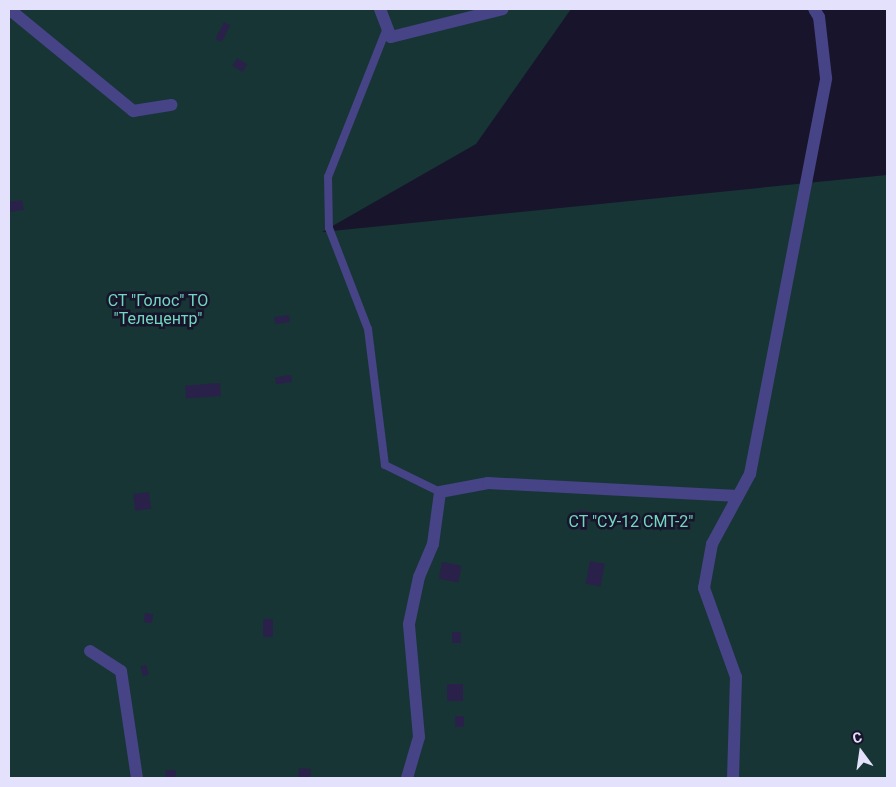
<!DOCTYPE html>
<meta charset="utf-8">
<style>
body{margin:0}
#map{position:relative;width:896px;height:787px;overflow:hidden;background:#18142b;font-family:Roboto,sans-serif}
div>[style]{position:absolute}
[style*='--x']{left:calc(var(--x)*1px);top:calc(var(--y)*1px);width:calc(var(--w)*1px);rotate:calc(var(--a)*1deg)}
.green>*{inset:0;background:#173534}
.building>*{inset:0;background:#2a214a;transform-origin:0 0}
.service>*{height:8px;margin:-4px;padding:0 4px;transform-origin:4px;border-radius:4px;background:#464386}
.minor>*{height:12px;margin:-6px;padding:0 6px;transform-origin:6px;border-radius:6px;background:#464386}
span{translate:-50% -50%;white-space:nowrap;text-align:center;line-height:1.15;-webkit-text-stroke:5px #18142b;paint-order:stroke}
.park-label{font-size:16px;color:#71d8bf}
.frame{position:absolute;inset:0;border:10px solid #e4e1fc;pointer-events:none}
.north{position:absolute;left:836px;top:727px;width:50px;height:50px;-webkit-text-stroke:4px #18142b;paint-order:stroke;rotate:346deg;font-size:14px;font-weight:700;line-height:20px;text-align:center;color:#e4e1fc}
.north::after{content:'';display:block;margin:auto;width:18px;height:22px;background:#e4e1fc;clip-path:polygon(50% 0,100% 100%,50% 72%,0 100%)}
</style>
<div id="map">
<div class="green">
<i style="clip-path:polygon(9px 9px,571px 9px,476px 144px,322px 232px,887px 175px,887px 778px,9px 778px)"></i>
</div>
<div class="building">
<i style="left:224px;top:22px;width:7px;height:19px;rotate:27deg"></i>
<i style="left:237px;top:58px;width:12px;height:9px;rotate:31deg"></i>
<i style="clip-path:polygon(22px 200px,24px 210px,9px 212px,9px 202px)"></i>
<i style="left:289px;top:315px;width:7px;height:15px;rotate:82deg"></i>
<i style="left:291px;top:375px;width:7px;height:16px;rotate:82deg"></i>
<i style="left:220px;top:383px;width:13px;height:35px;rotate:86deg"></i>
<i style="left:149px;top:492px;width:17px;height:16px;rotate:83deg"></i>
<i style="left:579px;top:510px;width:11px;height:19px;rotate:10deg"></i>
<i style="left:590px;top:561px;width:15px;height:23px;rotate:11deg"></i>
<i style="left:442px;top:562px;width:20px;height:17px;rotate:11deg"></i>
<i style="left:145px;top:613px;width:8px;height:9px;rotate:7deg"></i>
<i style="left:263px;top:619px;width:10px;height:18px"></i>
<i style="left:452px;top:632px;width:9px;height:11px"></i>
<i style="left:146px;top:665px;width:10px;height:6px;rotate:73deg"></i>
<i style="left:447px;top:684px;width:16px;height:17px"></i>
<i style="left:455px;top:716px;width:9px;height:11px"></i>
<i style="left:299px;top:768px;width:12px;height:10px;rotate:5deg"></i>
<i style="clip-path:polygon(166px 770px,176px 770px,175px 778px,165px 778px)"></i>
</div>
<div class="service">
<i style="--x:387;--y:28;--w:160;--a:111.6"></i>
<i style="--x:328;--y:177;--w:51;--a:88.9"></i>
<i style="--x:329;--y:228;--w:108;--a:68.9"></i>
<i style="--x:368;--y:329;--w:137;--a:82.9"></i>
<i style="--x:385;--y:465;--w:61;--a:26.1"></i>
</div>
<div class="minor">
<i style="--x:9;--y:9;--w:161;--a:39.4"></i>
<i style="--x:133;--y:111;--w:39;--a:-9"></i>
<i style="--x:380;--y:9;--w:30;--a:69"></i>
<i style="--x:391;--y:37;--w:115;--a:-14"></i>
<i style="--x:90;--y:651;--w:37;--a:33"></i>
<i style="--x:121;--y:671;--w:108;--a:81.5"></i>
<i style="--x:407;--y:778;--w:43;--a:-73.7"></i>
<i style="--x:419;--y:737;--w:113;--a:-95.1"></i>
<i style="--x:409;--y:624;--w:48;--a:-78"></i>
<i style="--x:419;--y:577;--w:36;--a:-67"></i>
<i style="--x:433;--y:544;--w:52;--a:-82.3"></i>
<i style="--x:440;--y:492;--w:49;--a:-10.6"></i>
<i style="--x:488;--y:483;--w:250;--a:3"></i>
<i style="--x:733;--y:778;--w:101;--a:-88.3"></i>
<i style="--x:736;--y:677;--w:95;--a:-109.8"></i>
<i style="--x:704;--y:588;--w:45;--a:-79.7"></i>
<i style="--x:712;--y:544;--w:80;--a:-61.5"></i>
<i style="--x:750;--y:474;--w:403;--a:-79.1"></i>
<i style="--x:826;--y:78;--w:61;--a:-96.5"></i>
<i style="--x:819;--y:17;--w:9;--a:-122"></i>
</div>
<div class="park-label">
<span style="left:158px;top:310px">СТ "Голос" ТО<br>"Телецентр"</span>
<span style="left:631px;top:522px">СТ "СУ-12 СМТ-2"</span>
</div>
<div class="frame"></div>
<div class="north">С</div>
</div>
